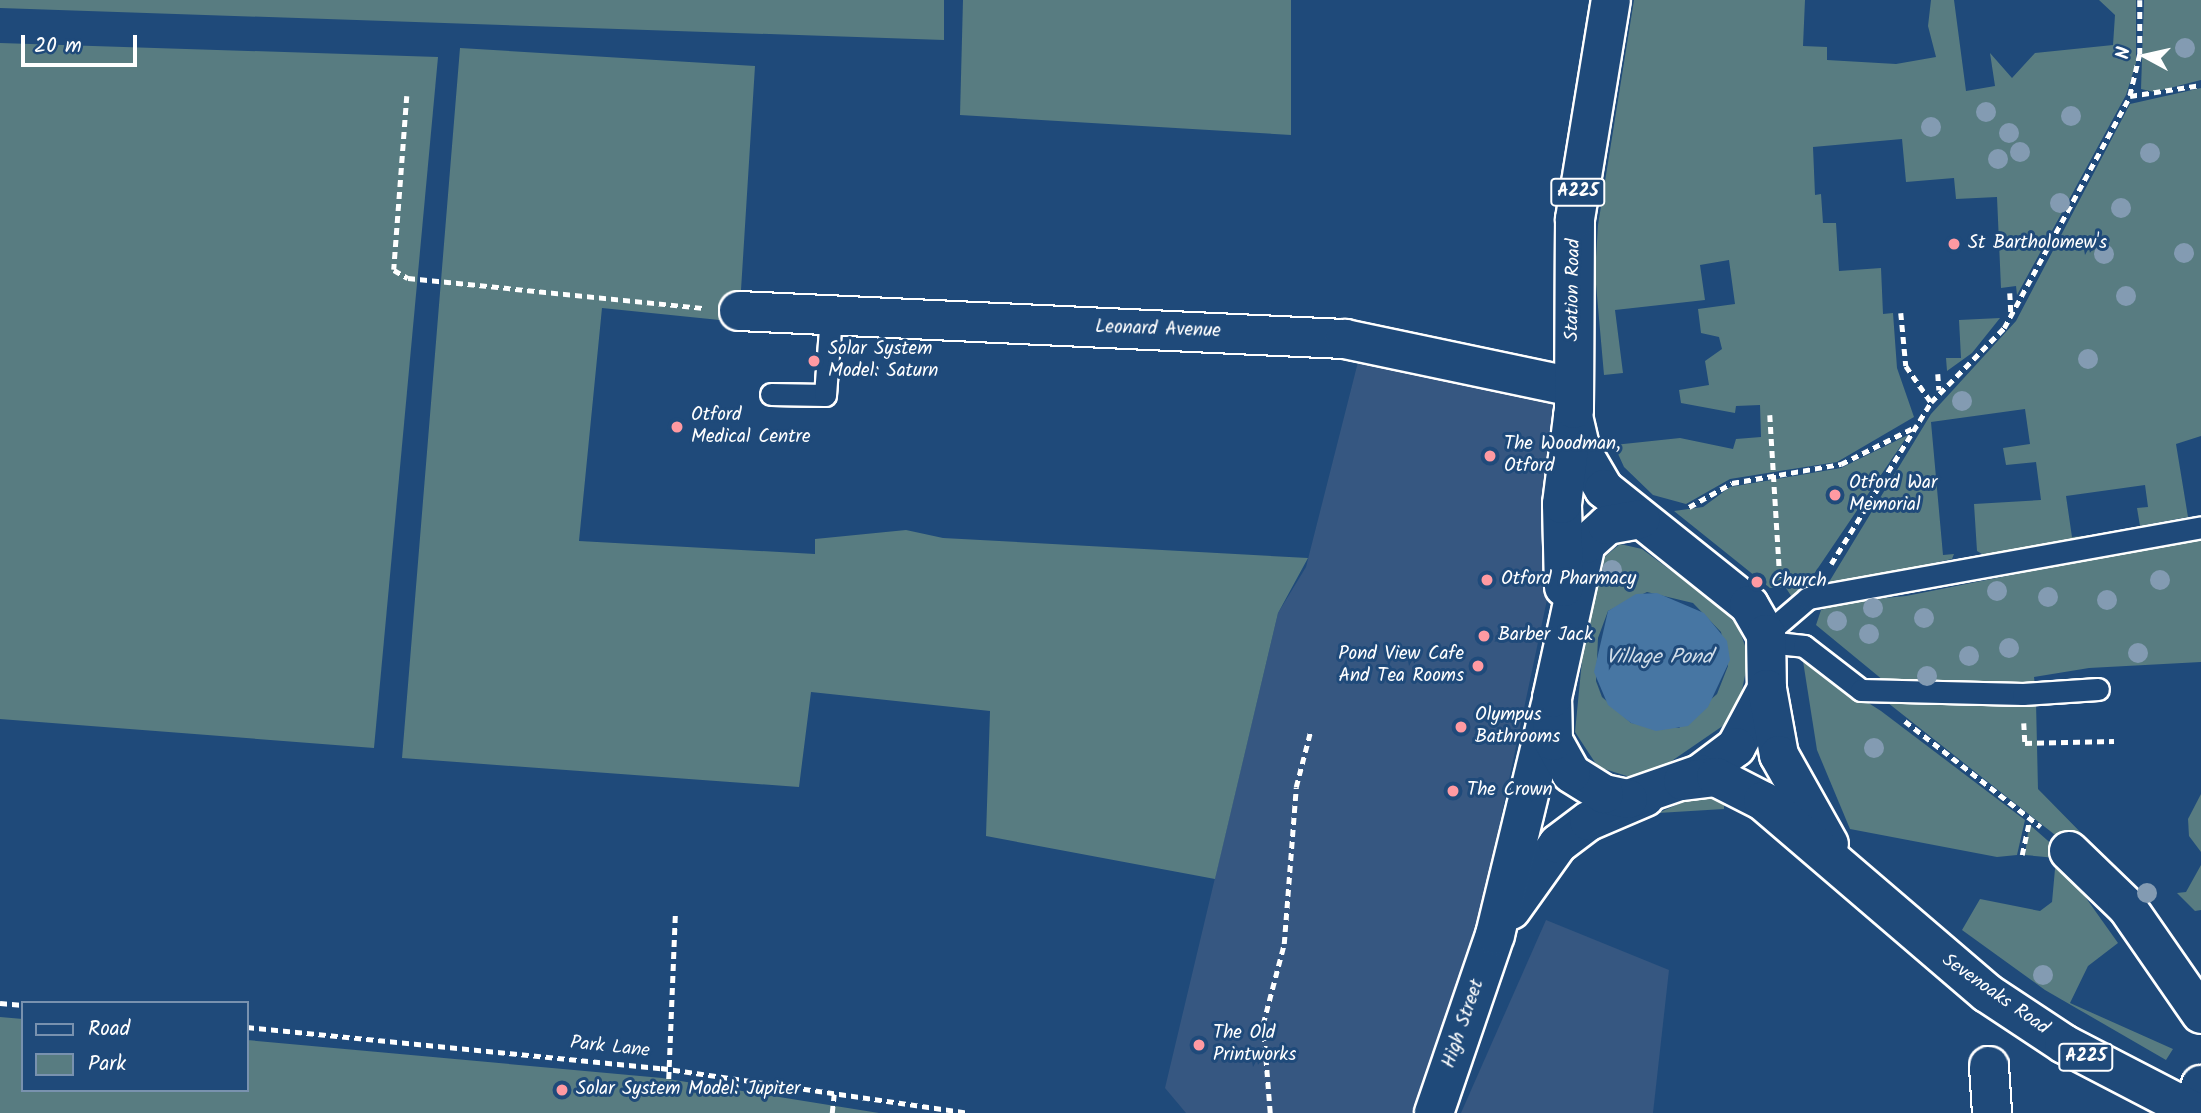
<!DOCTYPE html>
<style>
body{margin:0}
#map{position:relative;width:2201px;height:1113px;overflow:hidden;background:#1f4a7a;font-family:Kalam,sans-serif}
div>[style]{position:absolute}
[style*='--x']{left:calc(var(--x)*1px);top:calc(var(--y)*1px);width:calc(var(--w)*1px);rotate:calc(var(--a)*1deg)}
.built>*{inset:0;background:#365781}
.green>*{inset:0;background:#587c81}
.water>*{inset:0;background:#4776a3}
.path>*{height:4.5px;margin-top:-2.25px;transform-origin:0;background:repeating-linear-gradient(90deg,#fff 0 7px,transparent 0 12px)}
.roads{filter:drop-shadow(2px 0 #fff) drop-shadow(-2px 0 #fff) drop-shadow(0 2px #fff) drop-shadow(0 -2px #fff)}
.lane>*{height:21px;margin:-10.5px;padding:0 10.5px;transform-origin:10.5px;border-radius:10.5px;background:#1f4a7a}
.street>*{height:38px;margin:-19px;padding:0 19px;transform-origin:19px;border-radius:19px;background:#1f4a7a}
.secondary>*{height:38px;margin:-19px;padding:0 19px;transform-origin:19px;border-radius:19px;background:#1f4a7a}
.primary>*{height:38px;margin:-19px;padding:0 19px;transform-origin:19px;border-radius:19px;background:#1f4a7a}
.trees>*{width:20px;height:20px;margin:-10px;border-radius:50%;background:#839bb2}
.dots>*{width:19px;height:19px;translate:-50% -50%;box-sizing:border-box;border:4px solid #1f4a7a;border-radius:50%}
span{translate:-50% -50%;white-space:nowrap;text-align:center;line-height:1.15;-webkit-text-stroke:6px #1f4a7a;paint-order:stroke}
.shield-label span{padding:2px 5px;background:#1f4a7a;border:2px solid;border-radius:5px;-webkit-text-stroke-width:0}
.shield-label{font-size:18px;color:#fff;font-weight:700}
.poi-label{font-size:19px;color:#fff}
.left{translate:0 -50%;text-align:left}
.right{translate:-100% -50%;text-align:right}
.street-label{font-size:19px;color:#fff}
.water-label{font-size:21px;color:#d1dde8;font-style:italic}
.legend{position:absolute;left:21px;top:1001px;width:228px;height:91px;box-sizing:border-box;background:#1f4a7a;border:2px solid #7992af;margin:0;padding:9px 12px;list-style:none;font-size:21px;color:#fff}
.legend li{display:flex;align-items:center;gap:14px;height:35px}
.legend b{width:35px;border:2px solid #7992af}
.north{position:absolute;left:2110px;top:21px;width:70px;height:70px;-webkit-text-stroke:5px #1f4a7a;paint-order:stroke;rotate:278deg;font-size:19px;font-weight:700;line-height:28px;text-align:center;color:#fff}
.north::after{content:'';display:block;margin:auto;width:24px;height:32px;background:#fff;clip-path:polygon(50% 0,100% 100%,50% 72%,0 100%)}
.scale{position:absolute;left:21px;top:35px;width:116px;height:32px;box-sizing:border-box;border:4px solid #fff;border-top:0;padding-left:9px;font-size:21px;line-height:24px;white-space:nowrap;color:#fff;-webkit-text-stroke:5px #1f4a7a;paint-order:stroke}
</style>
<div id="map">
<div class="built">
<i style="clip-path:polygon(1359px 358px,1553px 402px,1548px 595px,1473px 950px,1412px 1113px,1186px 1113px,1165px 1088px,1278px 613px,1306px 567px)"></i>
<i style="clip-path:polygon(1546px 920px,1669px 970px,1653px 1113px,1461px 1113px)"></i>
</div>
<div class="green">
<i style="clip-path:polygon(0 0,944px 0,944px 40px,0 8px)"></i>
<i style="clip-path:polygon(963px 0,1291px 0,1291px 135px,960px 115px)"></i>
<i style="clip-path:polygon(1634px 0,1805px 0,1803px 46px,1827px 47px,1827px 60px,1896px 64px,1936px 57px,1928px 26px,1931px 0,1954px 0,1966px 91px,1995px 86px,1990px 53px,2012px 78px,2035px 53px,2113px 45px,2115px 15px,2099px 0,2136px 0,2136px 63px,2126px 95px,2017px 295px,2016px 286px,2001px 288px,1997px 197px,1956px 199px,1954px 178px,1906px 182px,1902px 139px,1813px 147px,1815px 195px,1821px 194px,1823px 223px,1836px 223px,1839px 271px,1881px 268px,1883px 314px,1893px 313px,1897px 368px,1914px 417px,1837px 462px,1730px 479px,1686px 504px,1653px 495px,1624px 467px,1614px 445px,1680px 438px,1733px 449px,1736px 439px,1761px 437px,1760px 405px,1736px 406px,1735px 413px,1681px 403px,1679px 390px,1709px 385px,1705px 361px,1722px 349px,1719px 337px,1701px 333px,1698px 309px,1735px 304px,1729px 260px,1700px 265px,1705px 300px,1615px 310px,1623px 373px,1604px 375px,1595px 273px,1598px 225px)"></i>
<i style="clip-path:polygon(2144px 0,2201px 0,2201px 80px,2154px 92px,2141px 89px)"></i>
<i style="clip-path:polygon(0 43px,438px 57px,374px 748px,0 719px)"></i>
<i style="clip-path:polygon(460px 48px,755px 66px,739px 322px,602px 308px,579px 541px,815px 554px,815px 539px,906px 530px,943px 538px,1308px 558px,1278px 613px,1215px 879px,986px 836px,990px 711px,811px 692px,799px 787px,402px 758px)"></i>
<i style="clip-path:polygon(2201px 88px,2201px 436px,2176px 444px,2188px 517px,2140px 526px,2137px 508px,2148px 507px,2145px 485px,2066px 496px,2072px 537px,2128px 532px,1987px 557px,1977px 551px,1974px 504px,2041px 500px,2036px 462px,2006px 465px,2003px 448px,2030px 444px,2025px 409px,1931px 422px,1943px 555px,1954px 554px,1952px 559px,1826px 587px,1931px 414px,2016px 321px,2130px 104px)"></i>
<i style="clip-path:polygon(2000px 318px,1972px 353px,1947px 371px,1946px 358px,1961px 358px,1959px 320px)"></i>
<i style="clip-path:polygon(1908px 435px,1795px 602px,1786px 588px,1770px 588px,1674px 511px,1703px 507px,1730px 487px,1841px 468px)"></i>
<i style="clip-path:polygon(2201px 537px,2201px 662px,2089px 668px,2034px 677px,2035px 686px,1889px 685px,1816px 625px,1821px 610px,1843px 602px,1906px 596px)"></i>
<i style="clip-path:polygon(evenodd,1620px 544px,1642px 549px,1720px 607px,1738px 626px,1749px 657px,1740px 699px,1727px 723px,1657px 771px,1633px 778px,1598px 767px,1575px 732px,1591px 568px,1620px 544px,1647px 592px,1693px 603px,1721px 632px,1728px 666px,1717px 694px,1679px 728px,1631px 723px,1602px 697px,1596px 681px,1598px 638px,1608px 611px,1647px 592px)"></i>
<i style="clip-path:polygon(1803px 661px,1881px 711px,2025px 820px,2017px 855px,1997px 857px,1850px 829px,1817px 750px)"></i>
<i style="clip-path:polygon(1883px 699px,2036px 702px,2038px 789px,2094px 846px,2083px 857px)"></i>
<i style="clip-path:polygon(2201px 794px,2201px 852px,2189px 836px,2188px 819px)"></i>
<i style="clip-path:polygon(1724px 796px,1724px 809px,1658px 813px,1692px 798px)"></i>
<i style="clip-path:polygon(2029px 824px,2072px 862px,2086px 898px,2118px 943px,2088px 966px,2070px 1003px,2173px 1049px,2166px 1060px,2045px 990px,1962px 930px,1980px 899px,2040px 911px,2052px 902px,2056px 858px,2025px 855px)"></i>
<i style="clip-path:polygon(2201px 865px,2201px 910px,2195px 911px,2177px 893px,2186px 892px)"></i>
<i style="clip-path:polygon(0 1017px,23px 1019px,23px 1090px,247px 1090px,247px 1040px,662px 1078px,879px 1113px,0 1113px)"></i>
</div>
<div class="water">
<i style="clip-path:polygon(1657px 593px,1704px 613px,1727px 641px,1730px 660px,1708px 707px,1688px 726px,1656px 731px,1631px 723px,1608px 705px,1594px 672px,1608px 611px,1636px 594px)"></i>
</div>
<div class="path">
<i style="--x:2140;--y:0;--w:54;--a:90"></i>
<i style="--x:2140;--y:54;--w:43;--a:103.4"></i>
<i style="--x:2130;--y:96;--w:72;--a:-8.8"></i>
<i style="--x:407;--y:96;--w:174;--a:94.3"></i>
<i style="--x:394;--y:270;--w:16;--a:30"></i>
<i style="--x:408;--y:278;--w:298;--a:5.8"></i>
<i style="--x:2010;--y:293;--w:20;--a:87"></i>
<i style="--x:1901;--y:313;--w:53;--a:84.6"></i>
<i style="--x:1906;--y:366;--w:44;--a:55.2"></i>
<i style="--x:1938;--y:374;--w:16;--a:86"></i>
<i style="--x:1770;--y:415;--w:165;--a:86.5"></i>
<i style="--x:1689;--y:507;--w:49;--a:-29.2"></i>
<i style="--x:1732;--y:483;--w:111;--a:-9.9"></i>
<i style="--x:1841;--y:464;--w:85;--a:-26.6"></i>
<i style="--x:1831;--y:564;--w:190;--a:-58.3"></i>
<i style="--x:1931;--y:402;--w:104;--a:-45.4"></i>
<i style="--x:2004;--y:328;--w:264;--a:-61.5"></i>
<i style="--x:1905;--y:721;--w:172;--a:37.9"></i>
<i style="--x:2024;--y:723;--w:20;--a:87"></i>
<i style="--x:2025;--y:743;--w:89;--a:-1.3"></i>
<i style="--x:2022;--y:855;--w:38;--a:-78"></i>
<i style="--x:0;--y:1003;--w:23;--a:5"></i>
<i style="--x:247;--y:1027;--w:416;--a:5.7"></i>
<i style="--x:661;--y:1068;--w:310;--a:8.3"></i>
<i style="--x:668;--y:1091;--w:178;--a:-87.7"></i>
<i style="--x:832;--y:1113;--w:19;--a:-84"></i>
<i style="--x:1270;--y:1113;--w:89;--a:-94.5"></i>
<i style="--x:1263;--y:1024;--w:83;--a:-75.3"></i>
<i style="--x:1284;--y:944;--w:157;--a:-85.6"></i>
<i style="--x:1296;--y:787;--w:56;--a:-75.5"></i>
</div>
<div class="roads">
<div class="lane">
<i style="--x:771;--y:394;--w:54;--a:1.1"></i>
<i style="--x:825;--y:395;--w:79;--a:-85.7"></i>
<i style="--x:1766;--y:634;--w:55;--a:-40.6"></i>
<i style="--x:1808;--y:598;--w:399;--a:-10.2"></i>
<i style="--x:1767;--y:642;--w:37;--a:6"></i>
<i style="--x:1804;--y:646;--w:72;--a:37.7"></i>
<i style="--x:1861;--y:690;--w:162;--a:1.4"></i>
<i style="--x:2023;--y:694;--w:75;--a:-3.8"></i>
</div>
<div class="street">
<i style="--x:739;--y:311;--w:607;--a:2.65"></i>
<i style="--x:1345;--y:339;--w:233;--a:11.9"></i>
<i style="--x:2069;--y:851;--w:81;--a:44"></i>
<i style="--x:2127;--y:907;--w:130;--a:55.3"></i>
<i style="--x:1989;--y:1066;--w:47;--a:86.3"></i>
<i style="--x:2191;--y:1111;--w:28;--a:-69"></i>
</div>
<div class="secondary">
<i style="--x:1511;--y:910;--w:81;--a:-54.5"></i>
<i style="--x:1558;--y:844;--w:39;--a:-37"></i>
<i style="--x:1589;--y:821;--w:61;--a:-23.2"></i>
<i style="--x:1434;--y:1113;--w:188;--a:-71.1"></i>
<i style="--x:1495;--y:935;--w:235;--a:-76.4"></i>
</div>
<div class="primary">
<i style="--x:1573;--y:416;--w:35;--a:77"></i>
<i style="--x:1581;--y:450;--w:45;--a:59.5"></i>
<i style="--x:1604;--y:489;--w:186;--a:38.7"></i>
<i style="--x:1749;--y:605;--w:34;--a:60"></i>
<i style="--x:1766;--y:634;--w:55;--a:89"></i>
<i style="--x:1767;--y:689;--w:66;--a:118.1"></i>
<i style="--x:1736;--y:747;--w:45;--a:143.1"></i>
<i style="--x:1700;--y:774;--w:76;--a:160.9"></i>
<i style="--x:1628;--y:799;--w:25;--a:-168"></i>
<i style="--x:1604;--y:794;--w:39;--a:-148"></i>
<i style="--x:1571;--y:773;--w:37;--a:-119"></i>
<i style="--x:1553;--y:741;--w:43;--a:-91.3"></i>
<i style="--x:1552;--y:698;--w:158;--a:-77.6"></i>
<i style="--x:1586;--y:544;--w:28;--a:-42"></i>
<i style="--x:1607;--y:525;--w:34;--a:-10"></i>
<i style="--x:1564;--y:587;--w:83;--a:-91.4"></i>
<i style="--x:1562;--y:504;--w:96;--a:-82.8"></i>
<i style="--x:1574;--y:409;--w:190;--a:-89.7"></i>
<i style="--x:1575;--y:219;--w:222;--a:-80.7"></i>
<i style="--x:1767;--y:689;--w:67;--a:79.7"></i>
<i style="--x:1779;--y:755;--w:102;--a:60.7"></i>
<i style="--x:1683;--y:781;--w:33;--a:-7"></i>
<i style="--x:1716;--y:777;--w:53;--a:27.1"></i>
<i style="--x:1763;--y:801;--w:295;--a:40.6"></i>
<i style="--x:1987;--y:993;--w:92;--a:33.5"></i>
<i style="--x:2064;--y:1044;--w:150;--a:27.4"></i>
</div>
</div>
<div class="trees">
<i style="left:2185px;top:48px"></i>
<i style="left:1986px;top:112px"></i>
<i style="left:2071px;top:116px"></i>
<i style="left:1931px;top:127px"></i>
<i style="left:2009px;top:133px"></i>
<i style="left:2020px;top:152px"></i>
<i style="left:2150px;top:153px"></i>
<i style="left:1998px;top:159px"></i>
<i style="left:2060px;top:203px"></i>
<i style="left:2121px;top:208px"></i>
<i style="left:2184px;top:253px"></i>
<i style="left:2104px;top:254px"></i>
<i style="left:2126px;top:296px"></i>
<i style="left:2088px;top:359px"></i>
<i style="left:1962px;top:401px"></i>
<i style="left:1612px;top:570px"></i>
<i style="left:2160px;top:580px"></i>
<i style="left:1997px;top:591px"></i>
<i style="left:2048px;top:597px"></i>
<i style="left:2107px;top:600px"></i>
<i style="left:1873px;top:608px"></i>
<i style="left:1924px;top:618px"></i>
<i style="left:1837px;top:621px"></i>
<i style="left:1869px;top:634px"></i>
<i style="left:2009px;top:648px"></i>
<i style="left:2138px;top:653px"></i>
<i style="left:1969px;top:656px"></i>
<i style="left:1927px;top:676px"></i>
<i style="left:1874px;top:748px"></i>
<i style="left:2147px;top:893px"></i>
<i style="left:2043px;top:975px"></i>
</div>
<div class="dots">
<i style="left:1954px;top:244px;background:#ff9aa2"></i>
<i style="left:814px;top:361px;background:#ff9aa2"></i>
<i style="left:677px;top:427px;background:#ff9aa2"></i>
<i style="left:1490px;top:456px;background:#ff9aa2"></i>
<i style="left:1835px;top:495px;background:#ff9aa2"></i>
<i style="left:1487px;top:580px;background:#ff9aa2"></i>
<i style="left:1757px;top:582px;background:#ff9aa2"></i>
<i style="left:1484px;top:636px;background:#ff9aa2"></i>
<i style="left:1478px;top:666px;background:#ff9aa2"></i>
<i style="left:1461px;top:727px;background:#ff9aa2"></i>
<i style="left:1453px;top:791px;background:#ff9aa2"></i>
<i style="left:1199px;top:1045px;background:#ff9aa2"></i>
<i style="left:562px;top:1090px;background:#ff9aa2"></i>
</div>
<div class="shield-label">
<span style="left:1578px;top:192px">A225</span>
<span style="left:2086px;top:1057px">A225</span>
</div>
<div class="poi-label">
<span class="left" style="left:1968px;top:244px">St Bartholomew's</span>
<span class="left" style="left:828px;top:361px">Solar System<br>Model: Saturn</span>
<span class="left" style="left:691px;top:427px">Otford<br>Medical Centre</span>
<span class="left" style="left:1504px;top:456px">The Woodman,<br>Otford</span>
<span class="left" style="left:1849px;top:495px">Otford War<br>Memorial</span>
<span class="left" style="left:1501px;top:580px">Otford Pharmacy</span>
<span class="left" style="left:1771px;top:582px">Church</span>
<span class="left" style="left:1498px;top:636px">Barber Jack</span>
<span class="right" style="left:1464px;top:666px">Pond View Cafe<br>And Tea Rooms</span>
<span class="left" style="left:1475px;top:727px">Olympus<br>Bathrooms</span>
<span class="left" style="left:1467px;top:791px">The Crown</span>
<span class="left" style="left:1213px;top:1045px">The Old<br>Printworks</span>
<span class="left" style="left:576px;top:1090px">Solar System Model: Jupiter</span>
</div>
<div class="street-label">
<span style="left:1574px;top:290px;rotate:-89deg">Station Road</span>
<span style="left:1158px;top:330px;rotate:2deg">Leonard Avenue</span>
<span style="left:1995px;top:995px;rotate:35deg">Sevenoaks Road</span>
<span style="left:1464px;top:1024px;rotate:-71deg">High Street</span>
<span style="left:610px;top:1048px;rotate:6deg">Park Lane</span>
</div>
<div class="water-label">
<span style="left:1659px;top:658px">Village Pond</span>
</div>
<ul class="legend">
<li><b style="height:9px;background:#1f4a7a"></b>Road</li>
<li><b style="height:19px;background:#587c81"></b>Park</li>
</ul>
<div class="north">N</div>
<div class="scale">20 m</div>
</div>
